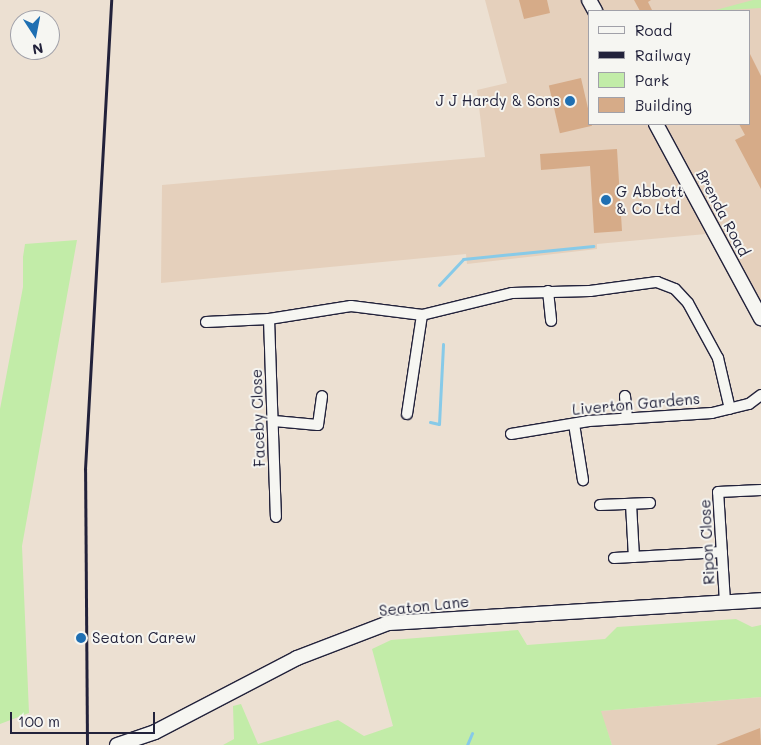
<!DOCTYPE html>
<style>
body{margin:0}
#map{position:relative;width:761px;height:745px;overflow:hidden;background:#ece0d2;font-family:Mali,sans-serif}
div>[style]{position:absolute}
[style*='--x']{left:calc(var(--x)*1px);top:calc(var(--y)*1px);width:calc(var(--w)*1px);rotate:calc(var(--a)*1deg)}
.built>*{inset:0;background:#e5d0bc}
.green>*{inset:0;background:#c2eca8}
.stream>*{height:3px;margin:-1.5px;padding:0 1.5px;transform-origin:1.5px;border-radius:1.5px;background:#87cae8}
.building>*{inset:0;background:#d6ab88;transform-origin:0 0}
.roads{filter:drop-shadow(1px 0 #22223b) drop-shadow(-1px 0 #22223b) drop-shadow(0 1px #22223b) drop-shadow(0 -1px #22223b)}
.street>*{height:10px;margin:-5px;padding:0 5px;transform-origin:5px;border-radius:5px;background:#f6f6f2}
.secondary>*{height:14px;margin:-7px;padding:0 7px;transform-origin:7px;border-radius:7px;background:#f6f6f2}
.rail>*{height:3px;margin:-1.5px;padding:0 1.5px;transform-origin:1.5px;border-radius:1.5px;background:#22223b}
.dots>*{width:14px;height:14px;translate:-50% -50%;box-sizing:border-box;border:2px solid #f6f6f2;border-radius:50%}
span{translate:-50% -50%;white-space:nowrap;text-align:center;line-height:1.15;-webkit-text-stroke:4px #f6f6f2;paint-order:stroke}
.poi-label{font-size:15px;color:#22223b}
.right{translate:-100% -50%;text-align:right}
.left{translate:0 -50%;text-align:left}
.street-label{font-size:15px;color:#22223b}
.legend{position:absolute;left:588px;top:10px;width:162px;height:115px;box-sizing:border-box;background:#f6f6f2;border:1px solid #a1a1a9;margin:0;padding:6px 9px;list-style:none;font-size:15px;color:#22223b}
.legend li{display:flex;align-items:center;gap:10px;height:25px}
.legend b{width:25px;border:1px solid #a1a1a9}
.north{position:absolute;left:10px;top:10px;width:50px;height:50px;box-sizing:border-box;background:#f6f6f2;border:1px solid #a1a1a9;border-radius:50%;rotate:169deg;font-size:14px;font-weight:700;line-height:20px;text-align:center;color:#22223b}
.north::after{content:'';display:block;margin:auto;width:18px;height:22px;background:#1f6fb2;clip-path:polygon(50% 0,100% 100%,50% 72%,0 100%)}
.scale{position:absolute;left:10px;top:712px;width:145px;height:22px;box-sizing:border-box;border:2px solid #22223b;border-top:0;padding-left:6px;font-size:15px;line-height:18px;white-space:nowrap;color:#22223b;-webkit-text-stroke:4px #f6f6f2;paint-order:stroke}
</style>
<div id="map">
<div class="built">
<i style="clip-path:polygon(evenodd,485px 0,761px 0,761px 301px,743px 303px,706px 234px,597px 244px,597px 249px,467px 264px,466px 254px,161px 283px,162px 185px,485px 157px,477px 90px,507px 83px,485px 0,590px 11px,750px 11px,750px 124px,590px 124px,590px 11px)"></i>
<i style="clip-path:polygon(761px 697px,761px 745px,612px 745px,600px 711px)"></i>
</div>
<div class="green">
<i style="clip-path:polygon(753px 0,761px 0,761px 8px,712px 11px)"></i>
<i style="clip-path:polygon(77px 240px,22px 546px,29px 713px,0 724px,0 409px,23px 287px,23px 257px,25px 244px)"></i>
<i style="clip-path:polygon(736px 619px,752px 627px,761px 625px,761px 697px,601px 711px,612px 745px,223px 745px,234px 739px,233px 706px,241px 704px,258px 744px,338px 720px,364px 736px,393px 726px,372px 649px,391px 640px,518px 630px,527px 645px,605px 639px,617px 627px)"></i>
</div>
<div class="stream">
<i style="--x:439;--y:285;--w:35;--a:-47"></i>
<i style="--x:463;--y:259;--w:131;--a:-5.7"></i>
<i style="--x:430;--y:422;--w:9;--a:13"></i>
<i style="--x:439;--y:424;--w:80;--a:-87.1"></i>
<i style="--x:467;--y:745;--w:13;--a:-67"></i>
</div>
<div class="building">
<i style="clip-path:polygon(519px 0,547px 0,550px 13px,524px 19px)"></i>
<i style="clip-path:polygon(634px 0,651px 0,648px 2px,652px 10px,640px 11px)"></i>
<i style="clip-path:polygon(750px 54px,761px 76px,761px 189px,735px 140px,745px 135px,739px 124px,750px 124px)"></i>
<i style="left:581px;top:78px;width:49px;height:33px;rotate:77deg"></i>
<i style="clip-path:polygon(617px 149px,622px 231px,594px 233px,590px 166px,541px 170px,540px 154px)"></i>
<i style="clip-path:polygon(760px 728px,761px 745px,716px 745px)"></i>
</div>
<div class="roads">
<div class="street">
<i style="--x:548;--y:291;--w:30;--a:84"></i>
<i style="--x:269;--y:319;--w:198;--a:88"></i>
<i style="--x:206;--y:322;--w:63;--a:-2.7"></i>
<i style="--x:269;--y:319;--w:83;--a:-9"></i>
<i style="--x:351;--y:306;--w:72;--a:7.2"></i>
<i style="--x:422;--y:315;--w:93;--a:-13.7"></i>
<i style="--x:512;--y:293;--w:78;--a:-1.5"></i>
<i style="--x:590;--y:291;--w:68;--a:-7.7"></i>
<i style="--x:657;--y:282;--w:19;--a:21"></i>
<i style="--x:675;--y:289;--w:19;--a:47"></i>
<i style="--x:688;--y:303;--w:63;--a:61.4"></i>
<i style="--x:718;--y:358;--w:52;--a:76.8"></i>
<i style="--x:625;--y:396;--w:22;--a:85"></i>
<i style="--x:407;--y:414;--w:100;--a:-81.4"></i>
<i style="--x:274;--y:421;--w:44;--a:5.2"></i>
<i style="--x:318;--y:425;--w:29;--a:-82"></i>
<i style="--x:574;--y:424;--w:57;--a:80.9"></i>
<i style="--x:511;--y:434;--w:79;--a:-9.5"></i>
<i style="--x:589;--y:421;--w:123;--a:-3.7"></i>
<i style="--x:712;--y:413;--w:38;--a:-14"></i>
<i style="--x:749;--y:404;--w:15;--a:-37"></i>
<i style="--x:631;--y:504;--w:53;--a:86.8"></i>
<i style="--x:600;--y:505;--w:50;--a:-2.3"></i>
<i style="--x:614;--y:558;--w:108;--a:-3.2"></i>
<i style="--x:725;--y:602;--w:110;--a:-93.6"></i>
<i style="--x:718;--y:492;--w:43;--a:-2.7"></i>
</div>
<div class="secondary">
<i style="--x:589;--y:0;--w:13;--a:61"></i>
<i style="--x:656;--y:124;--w:221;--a:61.6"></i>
<i style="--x:117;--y:745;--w:40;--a:-18.9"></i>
<i style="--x:155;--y:732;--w:160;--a:-27.5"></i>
<i style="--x:297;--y:658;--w:97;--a:-21"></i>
<i style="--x:388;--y:623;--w:374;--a:-3.5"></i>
</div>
</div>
<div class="rail">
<i style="--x:87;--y:745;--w:276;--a:-90.4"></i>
<i style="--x:85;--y:469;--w:470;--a:-86.8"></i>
</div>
<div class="dots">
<i style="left:570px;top:101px;background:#1f6fb2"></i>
<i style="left:606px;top:200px;background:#1f6fb2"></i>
<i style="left:81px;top:638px;background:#1f6fb2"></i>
</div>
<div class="poi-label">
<span class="right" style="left:560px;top:101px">J J Hardy &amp; Sons</span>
<span class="left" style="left:616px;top:200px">G Abbott<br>&amp; Co Ltd</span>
<span class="left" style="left:92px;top:638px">Seaton Carew</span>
</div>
<div class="street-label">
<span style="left:723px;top:213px;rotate:62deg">Brenda Road</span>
<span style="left:636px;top:404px;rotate:-5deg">Liverton Gardens</span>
<span style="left:258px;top:418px;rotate:-92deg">Faceby Close</span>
<span style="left:707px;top:542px;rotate:-93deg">Ripon Close</span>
<span style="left:424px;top:606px;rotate:-6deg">Seaton Lane</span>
</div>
<ul class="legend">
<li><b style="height:6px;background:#f6f6f2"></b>Road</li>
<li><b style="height:6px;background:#22223b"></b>Railway</li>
<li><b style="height:14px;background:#c2eca8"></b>Park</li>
<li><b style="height:14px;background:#d6ab88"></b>Building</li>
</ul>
<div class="north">N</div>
<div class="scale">100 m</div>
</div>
